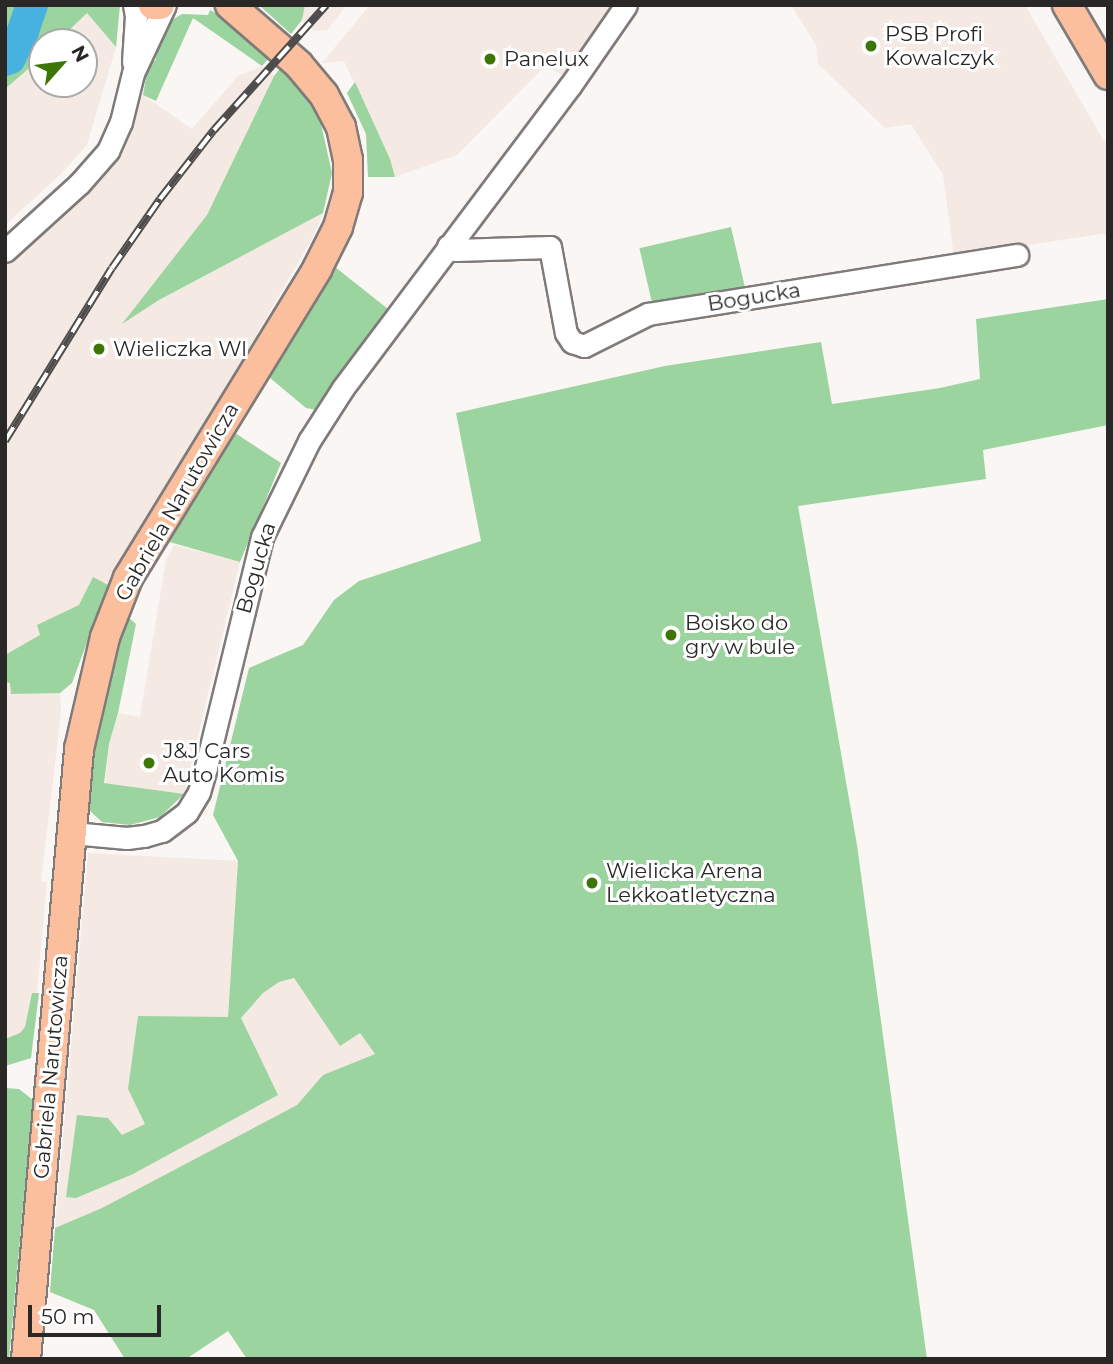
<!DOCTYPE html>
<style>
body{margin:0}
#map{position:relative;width:1113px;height:1364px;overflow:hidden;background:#f9f6f4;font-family:Montserrat,sans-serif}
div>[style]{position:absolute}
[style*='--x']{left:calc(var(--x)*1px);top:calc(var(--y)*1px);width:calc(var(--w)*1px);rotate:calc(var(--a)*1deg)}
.built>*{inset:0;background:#f5e9e3}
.green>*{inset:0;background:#9bd49e;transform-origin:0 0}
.river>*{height:32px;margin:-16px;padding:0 16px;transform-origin:16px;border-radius:16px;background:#47b1e0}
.roads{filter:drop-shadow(2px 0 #7f7b7a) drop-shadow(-2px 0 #7f7b7a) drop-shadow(0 2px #7f7b7a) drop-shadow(0 -2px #7f7b7a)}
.minor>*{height:21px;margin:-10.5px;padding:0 10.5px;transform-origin:10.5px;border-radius:10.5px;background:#fff}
.major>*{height:28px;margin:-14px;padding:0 14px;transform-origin:14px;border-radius:14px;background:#fbbf9d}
.rail>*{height:8px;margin-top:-4px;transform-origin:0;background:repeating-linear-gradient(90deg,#fff 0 16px,#4e4d4c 0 32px);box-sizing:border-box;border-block:2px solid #4e4d4c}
.dots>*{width:19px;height:19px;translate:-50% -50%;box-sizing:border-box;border:4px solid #fff;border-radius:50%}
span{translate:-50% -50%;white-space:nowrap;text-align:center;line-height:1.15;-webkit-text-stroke:6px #fff;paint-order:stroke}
.poi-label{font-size:21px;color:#292827}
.left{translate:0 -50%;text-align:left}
.street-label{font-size:21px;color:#292827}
.frame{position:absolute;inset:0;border:7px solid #292827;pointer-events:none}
.north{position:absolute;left:28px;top:28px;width:70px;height:70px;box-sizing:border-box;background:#fff;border:2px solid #a9a9a9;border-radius:50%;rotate:62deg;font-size:19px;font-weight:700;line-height:28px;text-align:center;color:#292827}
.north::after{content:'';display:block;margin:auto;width:24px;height:32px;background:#3e7606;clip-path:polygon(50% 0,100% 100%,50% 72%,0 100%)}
.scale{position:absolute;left:28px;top:1305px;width:133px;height:32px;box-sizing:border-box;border:4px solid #292827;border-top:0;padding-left:9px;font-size:21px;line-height:24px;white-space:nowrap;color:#292827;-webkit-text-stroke:5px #fff;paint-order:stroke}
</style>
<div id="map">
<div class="built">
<i style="clip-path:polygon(305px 5px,347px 5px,327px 30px,314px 31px,302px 21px)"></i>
<i style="clip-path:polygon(370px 5px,613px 5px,566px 78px,546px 65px,457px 155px,395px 177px,390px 159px,344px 61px,322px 63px)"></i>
<i style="clip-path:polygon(791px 5px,1025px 5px,1108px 148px,1108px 233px,954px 256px,943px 175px,911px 124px,885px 128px,818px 64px,816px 45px)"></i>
<i style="clip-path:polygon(87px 13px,116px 47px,87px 145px,61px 174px,5px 225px,5px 89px,42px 57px,42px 84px,84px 84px,84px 42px,57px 42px)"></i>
<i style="clip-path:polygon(262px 66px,274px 76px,207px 215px,124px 322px,159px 300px,323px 213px,313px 237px,215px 406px,119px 561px,73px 680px,60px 694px,61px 713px,41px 881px,47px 882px,31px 1058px,5px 1066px,5px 267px,83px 198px,116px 158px,143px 95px,192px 129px,238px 76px)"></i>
<i style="clip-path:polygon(174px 545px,240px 562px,184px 794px,105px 783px,109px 744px,118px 713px,140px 717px,166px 560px)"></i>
<i style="clip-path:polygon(88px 853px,238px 861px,227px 1028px,233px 1027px,263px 993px,279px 982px,294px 978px,340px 1045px,360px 1032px,375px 1054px,323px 1075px,297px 1105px,102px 1208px,55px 1228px)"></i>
</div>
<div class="green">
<i style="clip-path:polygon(5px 5px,120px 5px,116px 47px,87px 13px,57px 42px,42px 42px,42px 57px,5px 89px)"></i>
<i style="clip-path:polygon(259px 5px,305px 5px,302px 20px,291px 34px)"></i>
<i style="clip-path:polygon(210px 10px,239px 26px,273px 54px,262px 66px,193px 18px,156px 101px,143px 95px,149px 60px,155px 61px,163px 33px,170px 21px,182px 14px,208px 15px)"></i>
<i style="clip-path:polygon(284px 64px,319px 115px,332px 173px,323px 213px,159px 300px,122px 324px,207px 215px,274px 76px)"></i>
<i style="clip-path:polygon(355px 82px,390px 159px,395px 177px,368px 177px,366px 134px,347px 93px)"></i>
<i style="left:731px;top:227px;width:65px;height:94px;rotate:77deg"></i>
<i style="clip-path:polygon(335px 267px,388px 309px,317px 410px,306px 408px,269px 377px)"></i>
<i style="clip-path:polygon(1108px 299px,1108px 425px,983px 450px,986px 479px,798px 506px,857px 845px,927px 1359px,247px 1359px,228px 1331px,186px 1359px,125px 1359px,94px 1310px,50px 1292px,55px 1228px,102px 1208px,297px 1105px,323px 1075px,375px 1054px,360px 1033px,340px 1046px,294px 978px,279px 982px,263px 993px,241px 1018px,278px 1095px,133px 1174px,76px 1198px,66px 1197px,77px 1115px,108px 1118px,122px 1135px,145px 1124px,128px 1089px,138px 1016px,228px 1017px,238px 861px,213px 815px,249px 668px,303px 645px,334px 600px,359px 581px,481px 541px,456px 413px,665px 366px,821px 342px,832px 404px,940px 388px,980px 379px,976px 319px)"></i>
<i style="clip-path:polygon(235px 433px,281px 463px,240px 562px,166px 541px)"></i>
<i style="clip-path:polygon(93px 577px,108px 585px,72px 683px,60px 693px,11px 694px,10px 683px,5px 682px,5px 655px,40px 635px,37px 625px,79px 605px)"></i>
<i style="clip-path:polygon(128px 617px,136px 624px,118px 713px,109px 744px,104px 783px,184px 794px,160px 817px,130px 825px,102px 822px,89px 810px,93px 746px,118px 642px)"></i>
<i style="clip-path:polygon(32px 993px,39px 993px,31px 1058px,5px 1066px,5px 1039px,20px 1033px,25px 1027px)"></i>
<i style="clip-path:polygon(5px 1088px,19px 1089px,33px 1100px,9px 1359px,5px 1359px)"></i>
</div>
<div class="river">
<i style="--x:5;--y:60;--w:5;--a:-22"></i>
<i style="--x:10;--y:58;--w:30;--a:-64"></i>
<i style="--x:23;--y:31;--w:28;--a:-71"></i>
</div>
<div class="roads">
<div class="minor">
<i style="--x:133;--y:62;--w:46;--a:-86.3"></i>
<i style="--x:136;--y:16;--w:11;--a:-100"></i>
<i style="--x:448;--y:246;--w:9;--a:27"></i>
<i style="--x:456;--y:250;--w:94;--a:-1.8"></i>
<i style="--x:550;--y:247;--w:87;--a:79.5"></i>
<i style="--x:566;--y:333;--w:11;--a:56"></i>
<i style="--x:572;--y:342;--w:13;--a:18"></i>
<i style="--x:584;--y:346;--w:72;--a:-26.6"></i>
<i style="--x:648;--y:314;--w:374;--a:-9.1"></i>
<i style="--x:5;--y:251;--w:100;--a:-42.2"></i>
<i style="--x:79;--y:184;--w:44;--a:-48.7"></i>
<i style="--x:108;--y:151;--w:32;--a:-66"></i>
<i style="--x:121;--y:122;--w:50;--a:-76.2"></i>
<i style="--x:133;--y:73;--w:75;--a:-64.8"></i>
<i style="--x:72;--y:833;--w:55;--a:5.2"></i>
<i style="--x:127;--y:838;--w:17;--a:-7"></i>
<i style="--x:144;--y:836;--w:19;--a:-16"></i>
<i style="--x:162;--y:831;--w:31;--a:-37"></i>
<i style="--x:187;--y:812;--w:23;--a:-59"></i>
<i style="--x:199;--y:792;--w:26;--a:-74"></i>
<i style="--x:206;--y:767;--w:237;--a:-76.3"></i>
<i style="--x:262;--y:537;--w:107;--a:-63.9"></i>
<i style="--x:309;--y:441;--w:63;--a:-57.3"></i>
<i style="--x:343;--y:388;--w:378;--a:-53.1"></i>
<i style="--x:570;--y:86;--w:98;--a:-55.3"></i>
</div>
<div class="major">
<i style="--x:153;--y:5;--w:7;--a:0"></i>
<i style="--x:1067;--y:5;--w:81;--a:59.6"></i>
<i style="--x:26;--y:1359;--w:612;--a:-85.03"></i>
<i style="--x:79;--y:749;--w:115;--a:-76.9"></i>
<i style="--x:105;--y:637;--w:63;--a:-68.7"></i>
<i style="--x:128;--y:578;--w:362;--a:-58.5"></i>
<i style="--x:317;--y:269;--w:47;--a:-63.4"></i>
<i style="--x:338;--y:227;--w:35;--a:-74"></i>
<i style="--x:348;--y:193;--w:33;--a:-90"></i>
<i style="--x:348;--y:160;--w:34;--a:-102"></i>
<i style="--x:341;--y:127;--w:36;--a:-118"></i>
<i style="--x:324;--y:95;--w:40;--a:-130"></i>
<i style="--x:298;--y:64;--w:90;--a:-139.1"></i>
</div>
</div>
<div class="rail">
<i style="--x:5;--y:441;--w:203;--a:-58.3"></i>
<i style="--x:112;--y:268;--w:84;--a:-55.2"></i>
<i style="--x:160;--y:199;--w:88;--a:-52"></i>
<i style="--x:214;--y:130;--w:168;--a:-48.1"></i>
</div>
<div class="dots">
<i style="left:871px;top:46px;background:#3e7606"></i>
<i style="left:490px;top:59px;background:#3e7606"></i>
<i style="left:99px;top:349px;background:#3e7606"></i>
<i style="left:671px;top:635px;background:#3e7606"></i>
<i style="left:149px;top:763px;background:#3e7606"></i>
<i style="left:592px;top:883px;background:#3e7606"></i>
</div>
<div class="poi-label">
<span class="left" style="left:885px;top:46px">PSB Profi<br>Kowalczyk</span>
<span class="left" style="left:504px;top:59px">Panelux</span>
<span class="left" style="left:113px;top:349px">Wieliczka Wl</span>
<span class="left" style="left:685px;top:635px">Boisko do<br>gry w bule</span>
<span class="left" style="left:163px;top:763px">J&amp;J Cars<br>Auto Komis</span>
<span class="left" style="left:606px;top:883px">Wielicka Arena<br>Lekkoatletyczna</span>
</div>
<div class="street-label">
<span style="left:754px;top:297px;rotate:-9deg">Bogucka</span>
<span style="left:177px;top:502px;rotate:-60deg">Gabriela Narutowicza</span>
<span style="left:256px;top:568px;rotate:-74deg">Bogucka</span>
<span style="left:51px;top:1067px;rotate:-85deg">Gabriela Narutowicza</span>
</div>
<div class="frame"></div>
<div class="north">N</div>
<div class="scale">50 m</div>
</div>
